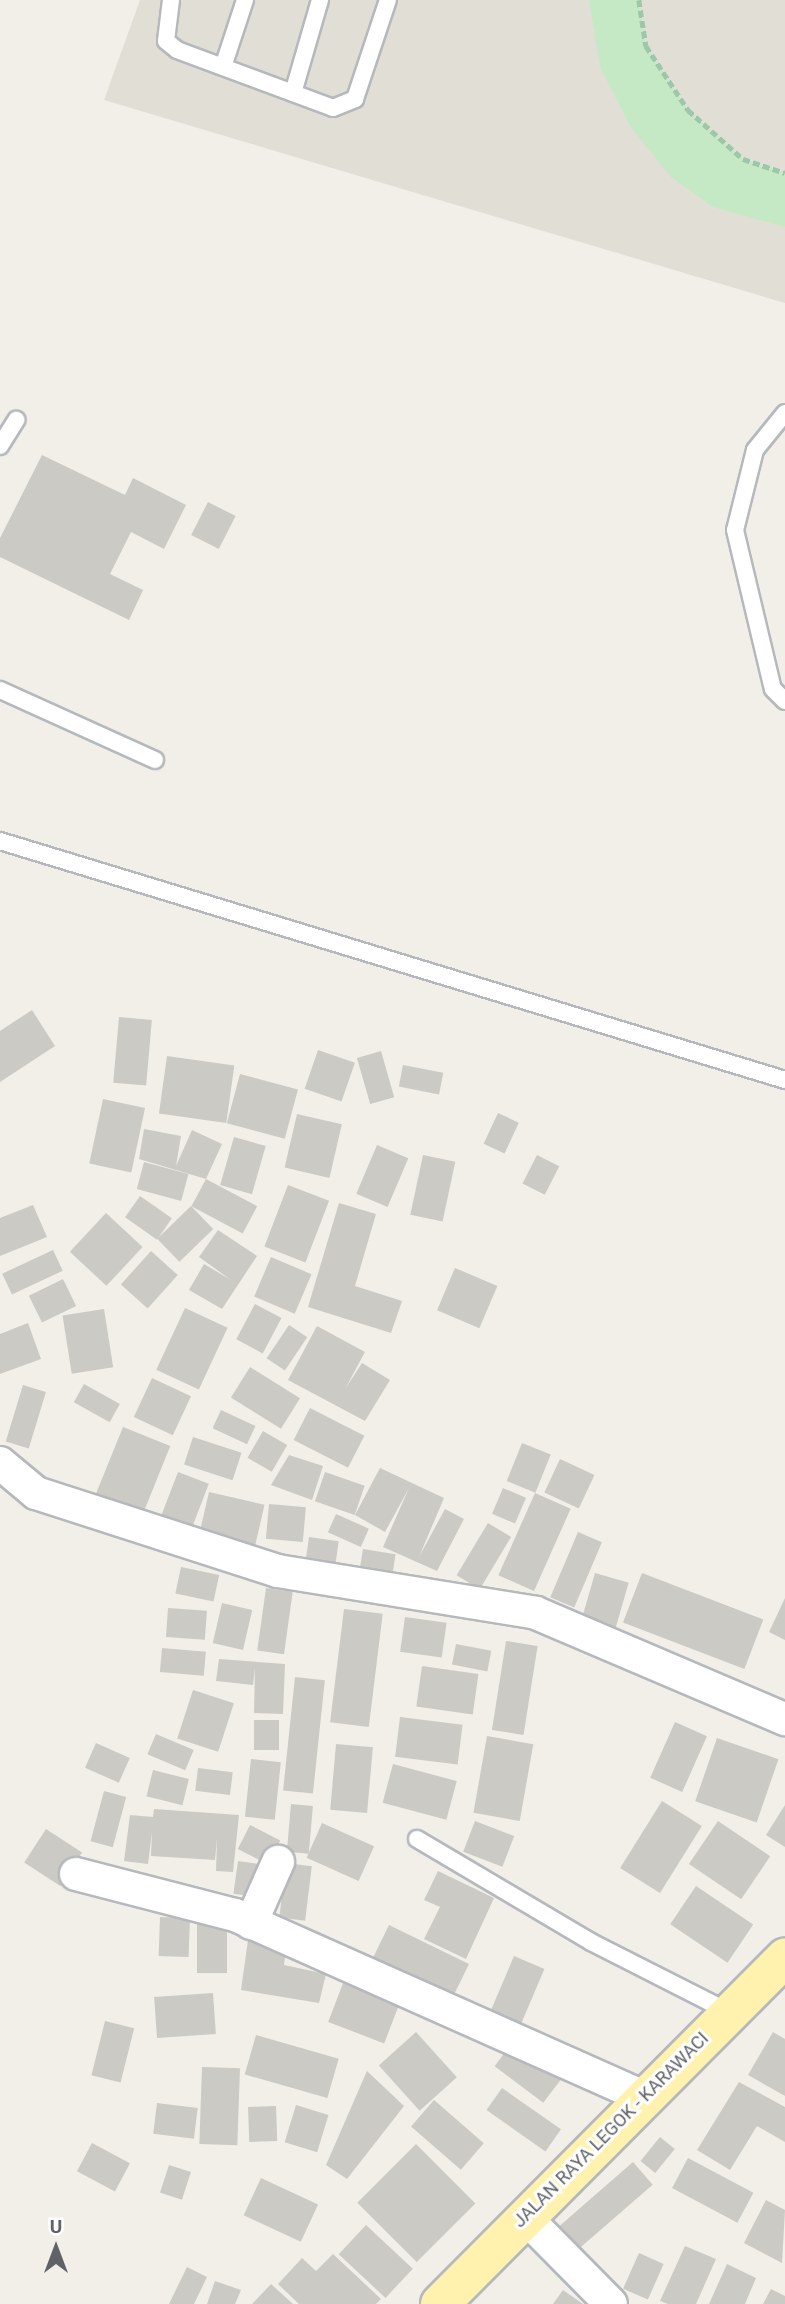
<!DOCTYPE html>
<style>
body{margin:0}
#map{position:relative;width:785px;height:2304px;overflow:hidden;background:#f1efe8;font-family:Roboto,sans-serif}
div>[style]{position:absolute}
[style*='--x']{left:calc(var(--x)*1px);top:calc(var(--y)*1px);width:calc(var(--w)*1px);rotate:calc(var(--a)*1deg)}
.education>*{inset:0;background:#e1ded6}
.green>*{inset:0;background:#c5e8c5}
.building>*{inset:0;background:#cccac5;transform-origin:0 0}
.path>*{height:4.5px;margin-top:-2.25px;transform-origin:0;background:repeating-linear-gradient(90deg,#9cc7a9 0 7px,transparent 0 10.5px)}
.roads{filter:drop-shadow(2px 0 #b5b8bc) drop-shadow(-2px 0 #b5b8bc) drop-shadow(0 2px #b5b8bc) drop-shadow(0 -2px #b5b8bc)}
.lane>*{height:16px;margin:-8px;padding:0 8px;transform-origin:8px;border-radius:8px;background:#fff}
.street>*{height:32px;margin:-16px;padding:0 16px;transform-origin:16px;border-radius:16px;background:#fff}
.primary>*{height:38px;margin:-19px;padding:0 19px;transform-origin:19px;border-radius:19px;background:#fff2af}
span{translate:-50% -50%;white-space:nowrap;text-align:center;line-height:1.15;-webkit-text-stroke:6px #fff;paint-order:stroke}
.street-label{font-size:18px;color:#5f6368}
.north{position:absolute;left:21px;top:2213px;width:70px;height:70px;-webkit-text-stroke:5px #fff;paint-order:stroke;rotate:0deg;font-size:19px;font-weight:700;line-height:28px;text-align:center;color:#5f6368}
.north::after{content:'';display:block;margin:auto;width:24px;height:32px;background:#5f6368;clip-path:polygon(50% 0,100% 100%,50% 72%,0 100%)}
</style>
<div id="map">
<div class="education">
<i style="clip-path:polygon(140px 0,785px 0,785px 303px,104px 100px)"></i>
</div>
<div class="green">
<i style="clip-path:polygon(589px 0,639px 0,646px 46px,688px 110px,743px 159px,785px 173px,785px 227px,713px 207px,671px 177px,630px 126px,600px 67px)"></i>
</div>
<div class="building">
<i style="clip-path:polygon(42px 455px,125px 495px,133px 478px,186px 505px,164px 549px,131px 532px,110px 574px,143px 590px,129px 620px,0 557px,0 538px)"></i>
<i style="left:208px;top:502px;width:31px;height:37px;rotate:27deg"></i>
<i style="clip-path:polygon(32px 1010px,55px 1046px,0 1082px,0 1031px)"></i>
<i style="left:119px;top:1017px;width:33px;height:66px;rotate:5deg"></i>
<i style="left:318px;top:1050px;width:39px;height:41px;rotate:19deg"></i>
<i style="left:381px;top:1051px;width:48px;height:25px;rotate:74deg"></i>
<i style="left:167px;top:1056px;width:68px;height:58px;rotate:8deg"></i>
<i style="left:403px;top:1065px;width:41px;height:22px;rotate:11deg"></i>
<i style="left:240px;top:1074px;width:60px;height:51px;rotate:15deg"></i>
<i style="left:103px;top:1099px;width:43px;height:66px;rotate:12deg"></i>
<i style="left:498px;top:1113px;width:23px;height:34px;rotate:25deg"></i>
<i style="left:297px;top:1114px;width:46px;height:55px;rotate:13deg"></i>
<i style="clip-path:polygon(144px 1129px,181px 1136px,176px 1166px,192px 1130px,222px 1144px,206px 1179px,139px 1159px)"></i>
<i style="left:234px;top:1137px;width:33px;height:50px;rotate:16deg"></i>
<i style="left:377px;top:1145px;width:34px;height:53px;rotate:23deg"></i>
<i style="left:423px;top:1155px;width:33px;height:61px;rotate:12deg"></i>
<i style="left:537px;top:1155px;width:25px;height:32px;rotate:27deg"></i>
<i style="left:144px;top:1162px;width:46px;height:28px;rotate:15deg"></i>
<i style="left:206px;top:1179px;width:58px;height:31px;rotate:28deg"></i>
<i style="left:288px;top:1185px;width:44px;height:66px;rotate:21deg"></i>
<i style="left:140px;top:1196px;width:39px;height:26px;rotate:35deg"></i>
<i style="clip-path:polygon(339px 1203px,376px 1214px,355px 1286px,402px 1301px,391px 1333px,308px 1307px)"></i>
<i style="clip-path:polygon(33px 1205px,47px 1237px,0 1256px,0 1218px)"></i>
<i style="left:191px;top:1206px;width:32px;height:47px;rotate:46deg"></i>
<i style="left:106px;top:1213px;width:50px;height:53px;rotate:43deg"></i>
<i style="clip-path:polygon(218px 1230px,257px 1256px,222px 1309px,189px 1290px,204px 1264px,231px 1280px,199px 1257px)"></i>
<i style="left:53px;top:1250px;width:23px;height:56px;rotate:65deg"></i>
<i style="left:151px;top:1251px;width:36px;height:45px;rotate:42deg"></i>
<i style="left:271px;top:1257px;width:44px;height:43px;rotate:23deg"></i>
<i style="left:455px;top:1268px;width:46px;height:46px;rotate:23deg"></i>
<i style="left:63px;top:1279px;width:30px;height:38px;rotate:64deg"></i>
<i style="left:255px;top:1304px;width:30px;height:40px;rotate:28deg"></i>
<i style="left:185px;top:1308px;width:47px;height:68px;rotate:25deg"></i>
<i style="left:104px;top:1309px;width:59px;height:42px;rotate:81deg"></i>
<i style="clip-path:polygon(28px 1323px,41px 1359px,0 1374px,0 1334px)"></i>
<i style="left:289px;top:1325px;width:22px;height:40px;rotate:34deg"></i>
<i style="clip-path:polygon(317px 1326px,365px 1352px,345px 1389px,362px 1363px,390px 1380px,365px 1421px,288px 1380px)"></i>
<i style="left:250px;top:1367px;width:59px;height:36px;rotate:32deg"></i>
<i style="left:152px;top:1378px;width:43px;height:43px;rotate:25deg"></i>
<i style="left:84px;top:1384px;width:41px;height:21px;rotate:29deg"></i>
<i style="left:23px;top:1385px;width:24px;height:59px;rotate:17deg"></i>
<i style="left:310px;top:1408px;width:61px;height:36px;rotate:27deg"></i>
<i style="left:221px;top:1410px;width:38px;height:20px;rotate:25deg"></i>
<i style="left:123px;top:1427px;width:51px;height:74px;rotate:22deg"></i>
<i style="left:263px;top:1431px;width:28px;height:31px;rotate:30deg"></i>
<i style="left:193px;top:1437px;width:51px;height:29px;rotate:18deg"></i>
<i style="left:522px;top:1443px;width:31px;height:41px;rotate:22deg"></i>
<i style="clip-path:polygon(289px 1455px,323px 1466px,312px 1500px,271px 1485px)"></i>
<i style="left:560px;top:1459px;width:38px;height:37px;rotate:25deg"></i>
<i style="clip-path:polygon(380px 1468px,444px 1498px,419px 1557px,445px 1509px,464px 1519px,437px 1571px,383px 1547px,409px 1488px,385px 1532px,355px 1515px)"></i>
<i style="left:178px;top:1472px;width:33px;height:53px;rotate:21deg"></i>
<i style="left:325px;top:1472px;width:42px;height:31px;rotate:19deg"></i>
<i style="left:503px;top:1488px;width:25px;height:28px;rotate:23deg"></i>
<i style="left:209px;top:1492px;width:57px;height:49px;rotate:13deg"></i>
<i style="left:535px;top:1493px;width:39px;height:90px;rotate:24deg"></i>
<i style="left:269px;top:1504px;width:37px;height:35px;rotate:5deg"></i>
<i style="left:336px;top:1514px;width:36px;height:20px;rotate:24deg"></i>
<i style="left:488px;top:1523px;width:27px;height:61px;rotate:31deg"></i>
<i style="left:578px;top:1532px;width:26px;height:71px;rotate:23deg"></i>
<i style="left:309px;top:1537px;width:30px;height:31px;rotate:8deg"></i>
<i style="left:363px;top:1549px;width:33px;height:21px;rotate:9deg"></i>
<i style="left:181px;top:1567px;width:39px;height:27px;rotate:12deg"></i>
<i style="left:595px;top:1573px;width:35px;height:50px;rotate:16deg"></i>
<i style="left:642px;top:1573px;width:130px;height:53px;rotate:21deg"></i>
<i style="left:266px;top:1588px;width:27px;height:63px;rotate:8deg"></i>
<i style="clip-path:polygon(785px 1598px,785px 1640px,769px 1632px)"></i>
<i style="left:222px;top:1603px;width:31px;height:41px;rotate:13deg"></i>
<i style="left:168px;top:1608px;width:39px;height:29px;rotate:4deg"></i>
<i style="left:344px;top:1609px;width:39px;height:114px;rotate:7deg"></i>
<i style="left:405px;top:1617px;width:42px;height:35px;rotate:8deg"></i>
<i style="left:506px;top:1641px;width:32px;height:90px;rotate:9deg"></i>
<i style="left:456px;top:1644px;width:36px;height:21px;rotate:11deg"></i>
<i style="left:162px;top:1648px;width:44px;height:24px;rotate:5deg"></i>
<i style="clip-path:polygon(219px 1659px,285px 1664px,283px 1714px,254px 1713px,255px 1668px,253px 1685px,216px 1681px)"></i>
<i style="left:422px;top:1666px;width:57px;height:41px;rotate:8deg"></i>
<i style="left:295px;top:1677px;width:30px;height:114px;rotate:6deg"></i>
<i style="left:193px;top:1690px;width:43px;height:51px;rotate:18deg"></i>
<i style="left:400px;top:1717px;width:63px;height:40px;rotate:7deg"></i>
<i style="left:254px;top:1720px;width:25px;height:30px"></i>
<i style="left:675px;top:1722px;width:35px;height:61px;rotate:24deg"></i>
<i style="left:156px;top:1734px;width:41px;height:22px;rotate:23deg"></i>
<i style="left:487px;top:1736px;width:47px;height:78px;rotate:10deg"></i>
<i style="left:717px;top:1738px;width:65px;height:67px;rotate:19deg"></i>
<i style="left:96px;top:1743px;width:37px;height:27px;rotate:24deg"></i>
<i style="left:336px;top:1744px;width:37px;height:66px;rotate:5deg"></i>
<i style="left:251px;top:1759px;width:30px;height:58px;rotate:6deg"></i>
<i style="left:393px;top:1764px;width:66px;height:40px;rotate:15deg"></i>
<i style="left:198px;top:1768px;width:35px;height:23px;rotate:7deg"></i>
<i style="left:153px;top:1770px;width:37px;height:27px;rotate:14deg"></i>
<i style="left:104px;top:1791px;width:23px;height:52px;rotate:15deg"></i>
<i style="left:662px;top:1801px;width:47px;height:79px;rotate:32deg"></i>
<i style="left:291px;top:1804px;width:22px;height:48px;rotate:5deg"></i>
<i style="clip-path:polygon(785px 1805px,785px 1847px,766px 1835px)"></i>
<i style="clip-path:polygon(154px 1809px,239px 1815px,233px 1872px,216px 1871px,217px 1839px,215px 1860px,151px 1856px,152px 1832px,148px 1864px,124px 1861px,130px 1815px,153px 1817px)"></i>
<i style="left:475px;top:1821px;width:42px;height:33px;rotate:21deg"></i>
<i style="left:718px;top:1821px;width:63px;height:52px;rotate:34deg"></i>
<i style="left:322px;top:1823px;width:57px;height:38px;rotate:24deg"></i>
<i style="left:250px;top:1825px;width:34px;height:27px;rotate:27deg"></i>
<i style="left:46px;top:1829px;width:43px;height:40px;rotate:33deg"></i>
<i style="left:238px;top:1861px;width:29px;height:33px;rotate:8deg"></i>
<i style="left:286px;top:1863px;width:26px;height:55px;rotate:7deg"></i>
<i style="clip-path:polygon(438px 1871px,494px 1898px,466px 1959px,424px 1939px,440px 1907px,424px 1900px)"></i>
<i style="left:696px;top:1886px;width:69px;height:46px;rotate:34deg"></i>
<i style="left:160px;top:1917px;width:30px;height:39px;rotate:2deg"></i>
<i style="left:197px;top:1920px;width:30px;height:53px"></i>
<i style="left:389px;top:1925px;width:89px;height:46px;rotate:26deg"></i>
<i style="clip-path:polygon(248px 1940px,287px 1942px,284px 1965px,326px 1974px,319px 2003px,241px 1990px)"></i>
<i style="left:514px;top:1956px;width:33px;height:59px;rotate:23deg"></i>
<i style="left:345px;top:1978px;width:60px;height:47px;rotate:21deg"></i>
<i style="left:213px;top:1993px;width:41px;height:59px;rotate:86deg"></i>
<i style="left:105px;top:2021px;width:30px;height:56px;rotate:14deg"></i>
<i style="left:416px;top:2032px;width:61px;height:50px;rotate:48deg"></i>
<i style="clip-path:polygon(773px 2032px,785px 2039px,785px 2096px,748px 2075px)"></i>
<i style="left:256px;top:2035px;width:86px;height:41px;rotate:16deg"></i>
<i style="left:512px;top:2043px;width:61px;height:29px;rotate:37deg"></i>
<i style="left:202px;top:2067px;width:38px;height:77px;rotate:2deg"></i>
<i style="clip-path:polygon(367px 2071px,404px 2106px,347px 2179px,326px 2165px)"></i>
<i style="clip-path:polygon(739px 2082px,785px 2107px,785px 2142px,757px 2126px,730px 2170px,697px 2150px)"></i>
<i style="left:502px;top:2088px;width:72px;height:27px;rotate:35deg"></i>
<i style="left:434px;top:2100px;width:66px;height:35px;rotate:41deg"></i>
<i style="left:157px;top:2103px;width:41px;height:31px;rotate:7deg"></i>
<i style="left:296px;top:2105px;width:34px;height:39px;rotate:17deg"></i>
<i style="left:276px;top:2106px;width:35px;height:28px;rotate:88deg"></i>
<i style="left:660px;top:2137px;width:19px;height:31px;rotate:39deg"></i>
<i style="left:92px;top:2143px;width:43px;height:32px;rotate:28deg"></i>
<i style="left:416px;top:2144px;width:84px;height:83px;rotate:45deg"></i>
<i style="left:688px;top:2158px;width:74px;height:34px;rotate:28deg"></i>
<i style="left:633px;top:2162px;width:30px;height:102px;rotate:49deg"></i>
<i style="left:169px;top:2165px;width:23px;height:29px;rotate:18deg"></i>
<i style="left:261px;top:2178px;width:63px;height:41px;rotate:25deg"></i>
<i style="clip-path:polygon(766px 2200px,785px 2210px,782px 2263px,744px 2243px)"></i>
<i style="left:366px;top:2225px;width:64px;height:40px;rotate:43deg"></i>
<i style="clip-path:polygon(685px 2246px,716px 2259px,696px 2304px,668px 2304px,660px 2301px)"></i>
<i style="left:639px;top:2253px;width:27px;height:39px;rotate:24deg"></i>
<i style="clip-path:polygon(333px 2254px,381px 2299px,376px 2304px,299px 2304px,278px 2284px,302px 2258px,316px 2271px)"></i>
<i style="clip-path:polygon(727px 2264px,756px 2278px,745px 2304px,709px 2304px)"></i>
<i style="clip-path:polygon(187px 2267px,207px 2277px,194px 2304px,169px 2304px)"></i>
<i style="clip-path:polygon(215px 2281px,241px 2290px,235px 2304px,207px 2304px)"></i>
<i style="clip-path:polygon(271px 2284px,293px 2304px,252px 2304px)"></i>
<i style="clip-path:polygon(771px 2289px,785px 2296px,785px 2304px,763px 2304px)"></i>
<i style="clip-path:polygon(563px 2290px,583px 2304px,553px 2304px)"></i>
</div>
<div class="path">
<i style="--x:639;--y:0;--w:47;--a:81.3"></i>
<i style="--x:646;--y:46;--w:77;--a:56.7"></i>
<i style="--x:688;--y:110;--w:74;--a:41.7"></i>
<i style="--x:743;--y:159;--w:44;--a:18.4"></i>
</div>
<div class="roads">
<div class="lane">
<i style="--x:171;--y:0;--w:41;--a:97"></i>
<i style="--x:166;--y:41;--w:14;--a:39"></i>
<i style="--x:177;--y:50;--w:166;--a:20.4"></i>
<i style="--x:333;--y:108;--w:24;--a:-22"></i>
<i style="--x:355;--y:99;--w:104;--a:-71.6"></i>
<i style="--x:223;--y:67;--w:71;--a:-71.8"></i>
<i style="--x:293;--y:93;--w:97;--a:-73.8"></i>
<i style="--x:785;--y:413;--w:48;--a:129"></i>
<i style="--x:755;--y:450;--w:82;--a:104"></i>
<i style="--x:735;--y:530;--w:163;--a:76.6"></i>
<i style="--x:773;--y:689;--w:17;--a:45"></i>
<i style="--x:0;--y:446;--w:31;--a:-58"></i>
<i style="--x:0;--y:690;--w:170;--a:24.3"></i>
<i style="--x:0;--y:841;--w:821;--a:16.93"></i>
<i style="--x:417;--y:1839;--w:202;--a:30.6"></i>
<i style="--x:591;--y:1942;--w:155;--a:26.9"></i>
</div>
<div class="street">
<i style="--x:0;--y:1463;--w:47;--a:39.8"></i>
<i style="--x:36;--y:1493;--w:254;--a:17.9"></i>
<i style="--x:278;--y:1571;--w:261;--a:9.2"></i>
<i style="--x:536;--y:1613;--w:271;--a:23.1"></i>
<i style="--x:76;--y:1874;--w:164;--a:14.5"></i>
<i style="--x:235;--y:1915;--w:445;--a:24"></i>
<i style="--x:251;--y:1923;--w:67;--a:-66.1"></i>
<i style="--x:525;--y:2217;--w:122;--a:45.3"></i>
</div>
<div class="primary">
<i style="--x:440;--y:2304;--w:489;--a:-45.1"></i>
</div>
</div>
<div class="street-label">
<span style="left:611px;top:2130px;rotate:-45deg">JALAN RAYA LEGOK - KARAWACI</span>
</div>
<div class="north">U</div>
</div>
